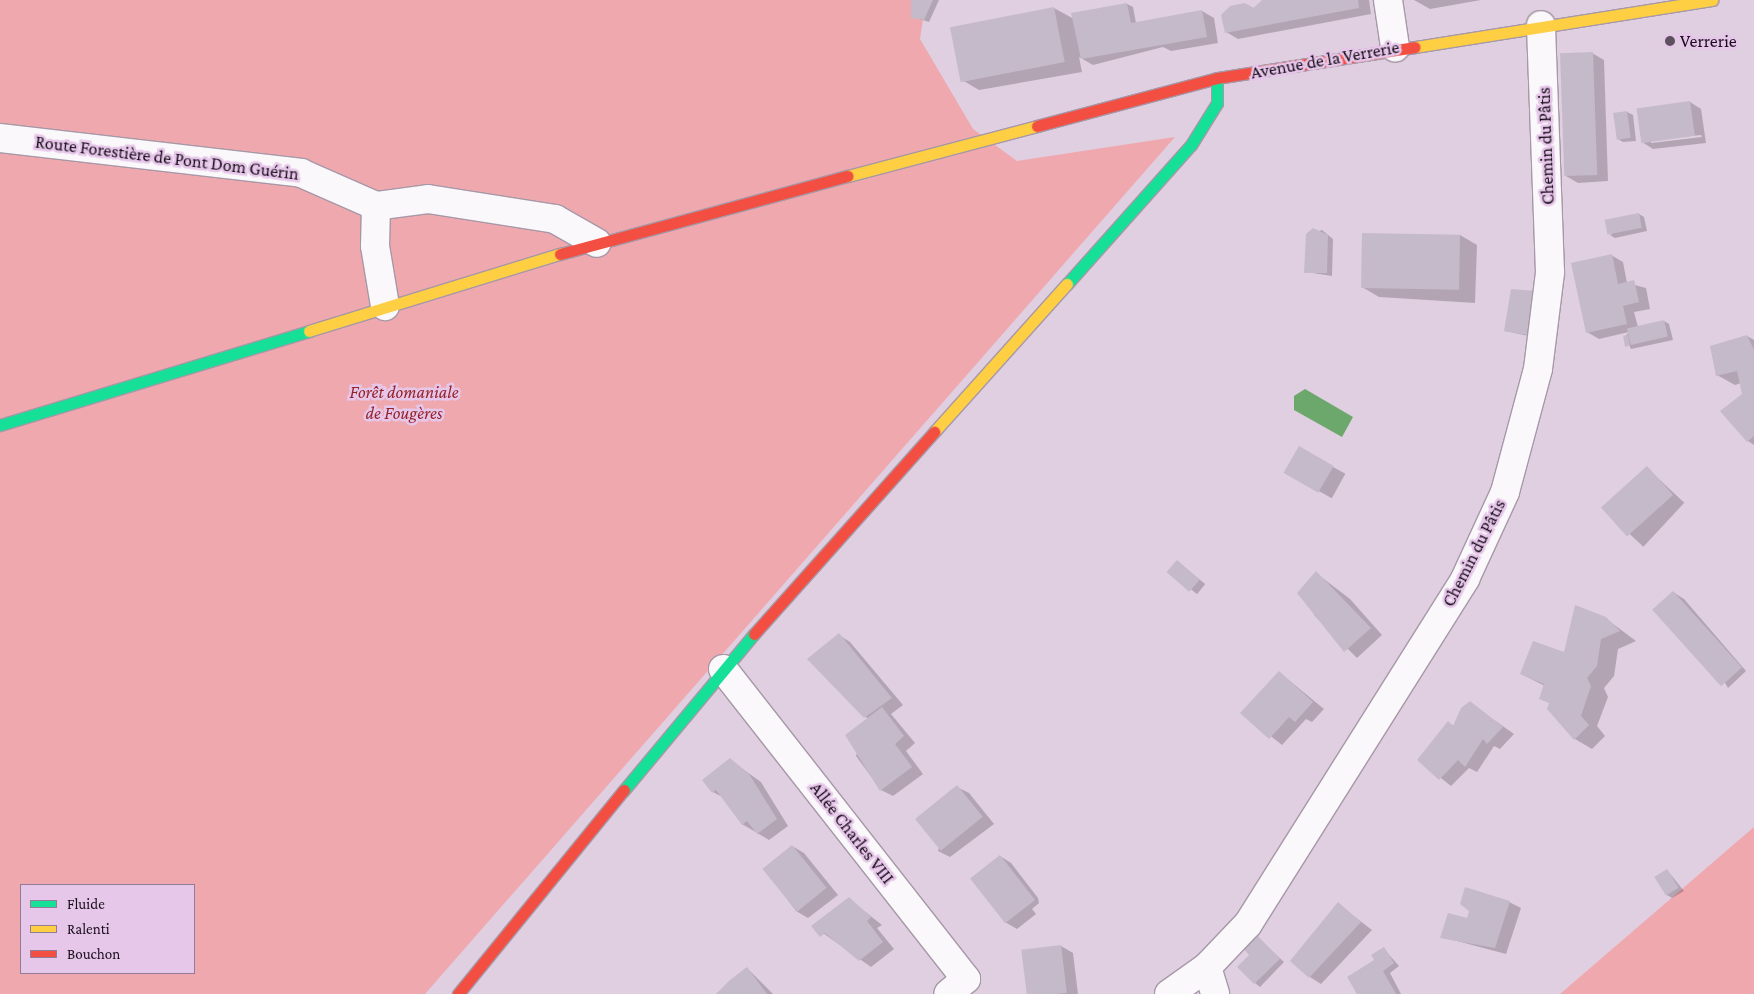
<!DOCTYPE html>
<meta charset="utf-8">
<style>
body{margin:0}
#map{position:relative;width:1754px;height:994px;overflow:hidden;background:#e0cee1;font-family:"Crimson Pro",serif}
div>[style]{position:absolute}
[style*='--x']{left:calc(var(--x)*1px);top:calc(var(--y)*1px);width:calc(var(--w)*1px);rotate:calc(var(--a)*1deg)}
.green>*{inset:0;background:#efa8ae}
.water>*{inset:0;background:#6ca86c}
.shadow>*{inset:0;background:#0003;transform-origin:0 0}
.building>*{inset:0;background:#c5baca;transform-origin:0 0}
.roads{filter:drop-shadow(1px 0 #a698a7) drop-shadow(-1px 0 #a698a7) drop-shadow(0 1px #a698a7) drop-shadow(0 -1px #a698a7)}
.street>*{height:28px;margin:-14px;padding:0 14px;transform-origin:14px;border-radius:14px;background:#faf8fa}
.fast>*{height:11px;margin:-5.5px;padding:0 5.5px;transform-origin:5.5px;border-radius:5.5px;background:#16e098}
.slow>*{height:11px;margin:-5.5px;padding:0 5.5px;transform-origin:5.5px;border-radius:5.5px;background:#ffcf43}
.jam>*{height:11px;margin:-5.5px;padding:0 5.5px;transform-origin:5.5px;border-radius:5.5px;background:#f24e42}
.dots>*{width:14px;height:14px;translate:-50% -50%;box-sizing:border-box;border:2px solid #e6c6e9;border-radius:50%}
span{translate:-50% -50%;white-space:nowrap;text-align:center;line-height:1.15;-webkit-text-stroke:5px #e6c6e9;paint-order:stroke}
.poi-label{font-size:18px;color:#170d19}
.left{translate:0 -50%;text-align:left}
.street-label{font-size:18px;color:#170d19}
.park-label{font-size:18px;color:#962228;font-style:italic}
.legend{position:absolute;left:20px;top:884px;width:175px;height:90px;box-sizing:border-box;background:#e6c6e9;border:1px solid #937c96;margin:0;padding:6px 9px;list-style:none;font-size:15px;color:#170d19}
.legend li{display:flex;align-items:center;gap:10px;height:25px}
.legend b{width:25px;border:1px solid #937c96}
</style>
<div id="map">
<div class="green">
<i style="clip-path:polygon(evenodd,0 0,926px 0,920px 39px,973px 129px,1017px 161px,1175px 137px,425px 994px,0 994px,0 0,21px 885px,194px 885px,194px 973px,21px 973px,21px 885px)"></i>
<i style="clip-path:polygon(1754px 827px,1754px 994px,1560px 994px)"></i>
</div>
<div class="water">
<i style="clip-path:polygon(1305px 389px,1353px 417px,1342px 437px,1294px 410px,1294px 396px)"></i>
</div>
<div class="shadow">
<i style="clip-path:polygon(914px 0,939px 0,929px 22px,913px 17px)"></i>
<i style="clip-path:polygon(1263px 0,1369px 0,1371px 14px,1238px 39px,1226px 32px)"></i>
<i style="clip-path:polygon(1414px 0,1481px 0,1430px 9px)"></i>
<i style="clip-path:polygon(1127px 4px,1133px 7px,1136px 23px,1202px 11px,1214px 18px,1218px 43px,1171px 51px,1163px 47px,1093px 65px,1079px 57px,1082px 72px,979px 90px,962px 80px,1054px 8px,1074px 19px)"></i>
<i style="clip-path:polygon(1592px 53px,1604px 60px,1608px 181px,1578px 183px,1566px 176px)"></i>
<i style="clip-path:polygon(evenodd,1690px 102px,1701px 109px,1706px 143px,1653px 149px,1642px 142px,1690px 102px,1701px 135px,1702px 137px,1651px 143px,1651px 140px,1701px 135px)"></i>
<i style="clip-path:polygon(1627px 112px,1633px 115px,1636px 141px,1623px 142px,1618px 139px)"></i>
<i style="clip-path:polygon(1639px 214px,1644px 217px,1647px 231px,1615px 238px,1610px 235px)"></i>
<i style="clip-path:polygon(1322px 230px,1333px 239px,1332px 276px,1306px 272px,1307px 235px)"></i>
<i style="clip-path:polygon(1460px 235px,1477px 245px,1475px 303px,1379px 297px,1362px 287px)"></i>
<i style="clip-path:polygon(1611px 255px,1623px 262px,1627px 283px,1646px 288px,1650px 309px,1634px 312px,1638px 327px,1664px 321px,1669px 324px,1673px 340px,1631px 349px,1625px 337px,1629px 332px,1599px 339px,1587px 332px)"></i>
<i style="clip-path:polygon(1537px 292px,1538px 338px,1505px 331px)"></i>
<i style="clip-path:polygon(1747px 336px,1754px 340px,1754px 445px,1748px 441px,1741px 383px,1735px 385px,1717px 375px)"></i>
<i style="left:1299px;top:448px;width:53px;height:28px;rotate:29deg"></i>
<i style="left:1647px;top:468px;width:51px;height:60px;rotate:43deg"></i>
<i style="left:1178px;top:562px;width:35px;height:13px;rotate:39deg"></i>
<i style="clip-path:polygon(1316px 573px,1350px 599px,1382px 635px,1357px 658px,1314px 615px)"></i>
<i style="clip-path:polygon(1673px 592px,1684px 599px,1746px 671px,1728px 688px)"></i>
<i style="clip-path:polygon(1605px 618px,1636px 641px,1618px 649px,1614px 676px,1604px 688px,1608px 697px,1597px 726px,1605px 736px,1592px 749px,1575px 739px,1550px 704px,1545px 686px,1521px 674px,1565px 654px)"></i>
<i style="clip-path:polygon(839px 635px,850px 642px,903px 705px,891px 714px,915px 743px,906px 751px,923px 774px,893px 796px,881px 790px,856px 756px,868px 719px,809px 660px)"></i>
<i style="clip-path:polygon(1279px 672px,1324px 709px,1312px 722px,1306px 719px,1282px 745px,1242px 713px)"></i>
<i style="clip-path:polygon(1470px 703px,1514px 734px,1500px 749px,1494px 746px,1477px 772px,1469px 768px,1451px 786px,1418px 760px,1448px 723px,1454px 726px)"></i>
<i style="clip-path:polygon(730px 760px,761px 782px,788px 826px,769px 840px,742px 824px,724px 798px,713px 792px)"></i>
<i style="clip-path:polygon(957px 787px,969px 793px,994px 824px,950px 857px,938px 851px)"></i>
<i style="clip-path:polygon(792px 846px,804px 853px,838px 895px,808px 918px,796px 911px,764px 868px)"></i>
<i style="clip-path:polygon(1000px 856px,1011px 863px,1038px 898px,1039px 903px,1032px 909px,1036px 914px,1017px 929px,1005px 922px)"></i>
<i style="clip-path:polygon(1667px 870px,1684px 891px,1672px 898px,1667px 895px)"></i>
<i style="clip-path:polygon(849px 899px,882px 925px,877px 928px,894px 949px,871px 967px,813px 926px)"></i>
<i style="clip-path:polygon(1509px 902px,1521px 908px,1506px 954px,1442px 937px,1468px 919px)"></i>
<i style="clip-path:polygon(1338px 904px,1372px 930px,1321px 984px,1310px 977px)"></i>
<i style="clip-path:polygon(1257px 937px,1284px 962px,1260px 987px,1255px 983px,1251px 955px)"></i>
<i style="clip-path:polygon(1061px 946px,1073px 953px,1078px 994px,1030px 994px,1022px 951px)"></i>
<i style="clip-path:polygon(1384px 949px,1399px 966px,1390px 973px,1401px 994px,1357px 994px,1349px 977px,1376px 960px)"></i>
<i style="clip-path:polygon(747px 968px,773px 994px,716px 994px)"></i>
</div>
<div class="building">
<i style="clip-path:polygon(911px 0,933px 0,924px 20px,911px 18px)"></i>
<i style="clip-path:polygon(1262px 0,1358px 0,1359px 8px,1225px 33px,1221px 15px,1230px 6px,1245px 3px,1254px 8px)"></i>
<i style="clip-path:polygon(1127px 3px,1131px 23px,1202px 10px,1207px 37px,1081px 59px,1071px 13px)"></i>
<i style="left:1054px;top:7px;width:56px;height:106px;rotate:79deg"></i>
<i style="left:1593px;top:52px;width:123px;height:33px;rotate:88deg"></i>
<i style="left:1690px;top:101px;width:35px;height:54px;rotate:82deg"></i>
<i style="left:1627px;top:111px;width:27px;height:14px;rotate:82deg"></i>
<i style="left:1639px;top:213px;width:15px;height:35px;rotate:79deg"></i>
<i style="clip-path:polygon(1313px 228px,1328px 235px,1327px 273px,1304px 273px,1306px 234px)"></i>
<i style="left:1362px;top:233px;width:98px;height:55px;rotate:1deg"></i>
<i style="clip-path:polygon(1612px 254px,1618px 284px,1634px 280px,1639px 302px,1623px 306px,1627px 324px,1586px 333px,1571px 263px)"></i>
<i style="clip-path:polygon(1511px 289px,1537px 291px,1533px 336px,1504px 331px)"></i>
<i style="left:1664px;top:320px;width:17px;height:38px;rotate:77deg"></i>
<i style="left:1628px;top:335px;width:11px;height:5px;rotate:80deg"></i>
<i style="clip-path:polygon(1747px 335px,1754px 350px,1754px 436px,1747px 442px,1720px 411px,1742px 394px,1737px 371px,1716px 376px,1710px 346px)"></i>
<i style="left:1299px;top:446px;width:40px;height:31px;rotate:30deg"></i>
<i style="left:1647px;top:466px;width:39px;height:62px;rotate:48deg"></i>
<i style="left:1177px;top:560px;width:30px;height:16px;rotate:41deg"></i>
<i style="clip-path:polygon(1316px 571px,1371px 628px,1344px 652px,1297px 593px)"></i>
<i style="left:1673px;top:591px;width:103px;height:28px;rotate:48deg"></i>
<i style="clip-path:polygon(1575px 605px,1606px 617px,1620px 631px,1601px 639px,1597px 666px,1587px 678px,1591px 686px,1581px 716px,1589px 725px,1574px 740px,1547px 709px,1549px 703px,1539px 699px,1544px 684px,1520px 674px,1533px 641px,1564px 652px)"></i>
<i style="clip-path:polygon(839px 633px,892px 698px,864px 718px,807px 659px)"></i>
<i style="clip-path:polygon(1279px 671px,1313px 702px,1295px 722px,1289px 717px,1269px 739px,1240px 713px)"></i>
<i style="clip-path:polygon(1470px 701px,1503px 727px,1487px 744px,1483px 739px,1465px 767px,1458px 760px,1439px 780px,1417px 760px,1448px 721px,1453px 726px,1461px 708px)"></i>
<i style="clip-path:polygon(882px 707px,904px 736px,895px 744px,912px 767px,880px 791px,845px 735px)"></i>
<i style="clip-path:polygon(730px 758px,749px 774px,777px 819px,757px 834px,747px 821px,742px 825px,716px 790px,712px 793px,702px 780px)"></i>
<i style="left:957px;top:785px;width:41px;height:54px;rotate:51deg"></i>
<i style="left:792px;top:845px;width:55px;height:38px;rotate:51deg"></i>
<i style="left:1000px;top:855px;width:57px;height:38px;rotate:52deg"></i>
<i style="left:1667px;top:869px;width:22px;height:15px;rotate:58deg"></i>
<i style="clip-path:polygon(1465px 887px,1510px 901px,1495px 948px,1440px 938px,1448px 913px,1467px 918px,1469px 911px,1460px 904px)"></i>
<i style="clip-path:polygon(849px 897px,871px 917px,867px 921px,883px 942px,859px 961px,825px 933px,820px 937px,811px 926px)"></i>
<i style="clip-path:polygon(1338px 902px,1361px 922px,1309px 978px,1290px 961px)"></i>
<i style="clip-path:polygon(1257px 935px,1280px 959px,1254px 984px,1237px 967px,1249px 955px,1244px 949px)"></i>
<i style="left:1061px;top:945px;width:48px;height:40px;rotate:83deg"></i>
<i style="clip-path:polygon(1384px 947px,1394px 963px,1383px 971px,1396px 994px,1357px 994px,1347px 977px,1374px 960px,1371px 955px)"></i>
<i style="clip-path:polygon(747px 967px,767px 994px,716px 994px,730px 980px)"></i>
</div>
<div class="roads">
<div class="street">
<i style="--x:1388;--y:0;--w:48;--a:81.5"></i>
<i style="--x:0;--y:138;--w:303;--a:6.6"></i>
<i style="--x:301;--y:173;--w:82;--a:23.7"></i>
<i style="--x:376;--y:206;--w:40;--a:91.4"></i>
<i style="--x:375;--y:246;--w:61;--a:80.5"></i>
<i style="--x:376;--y:206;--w:52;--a:-7.7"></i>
<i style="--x:428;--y:199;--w:129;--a:8.9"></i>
<i style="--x:555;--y:219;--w:48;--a:29.7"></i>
<i style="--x:723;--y:669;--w:394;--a:51.9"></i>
<i style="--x:966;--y:979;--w:23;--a:140"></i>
<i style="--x:1207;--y:967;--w:28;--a:73"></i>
<i style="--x:1169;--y:994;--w:47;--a:-35.4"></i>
<i style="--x:1207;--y:967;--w:59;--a:-46.4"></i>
<i style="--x:1248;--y:924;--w:408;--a:-57.8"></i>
<i style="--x:1465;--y:579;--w:96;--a:-65.3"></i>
<i style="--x:1505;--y:492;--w:127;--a:-75"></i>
<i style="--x:1538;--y:369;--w:98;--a:-82.9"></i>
<i style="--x:1550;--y:272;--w:247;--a:-92.1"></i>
</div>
<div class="fast">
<i style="--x:1067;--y:284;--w:186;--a:-48.3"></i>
<i style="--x:1191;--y:145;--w:49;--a:-58.2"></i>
<i style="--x:1217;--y:103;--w:25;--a:-90"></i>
<i style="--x:0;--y:425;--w:323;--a:-16.9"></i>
<i style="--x:624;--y:790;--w:203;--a:-50.2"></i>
</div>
<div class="slow">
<i style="--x:1415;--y:47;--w:301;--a:-9"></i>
<i style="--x:848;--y:176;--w:196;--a:-14.8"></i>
<i style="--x:309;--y:331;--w:263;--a:-17.1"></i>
<i style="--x:934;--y:432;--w:199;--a:-48.1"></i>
</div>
<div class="jam">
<i style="--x:1037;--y:126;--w:186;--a:-14.9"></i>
<i style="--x:1217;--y:78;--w:200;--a:-8.9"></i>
<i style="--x:560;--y:254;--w:298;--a:-15.2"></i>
<i style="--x:754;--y:634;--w:271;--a:-48.3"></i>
<i style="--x:458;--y:994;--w:263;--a:-50.9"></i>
</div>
</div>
<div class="dots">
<i style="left:1670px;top:41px;background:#5d515f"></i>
</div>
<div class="poi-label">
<span class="left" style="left:1680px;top:41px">Verrerie</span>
</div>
<div class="street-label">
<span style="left:1325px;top:60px;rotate:-10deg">Avenue de la Verrerie</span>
<span style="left:1546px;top:146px;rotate:-92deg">Chemin du Pâtis</span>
<span style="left:167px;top:158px;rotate:7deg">Route Forestière de Pont Dom Guérin</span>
<span style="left:1474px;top:553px;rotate:-63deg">Chemin du Pâtis</span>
<span style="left:852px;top:833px;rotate:52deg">Allée Charles VIII</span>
</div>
<div class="park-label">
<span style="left:404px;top:403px">Forêt domaniale<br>de Fougères</span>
</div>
<ul class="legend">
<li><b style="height:6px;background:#16e098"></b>Fluide</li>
<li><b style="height:6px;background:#ffcf43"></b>Ralenti</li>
<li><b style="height:6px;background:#f24e42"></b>Bouchon</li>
</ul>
</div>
